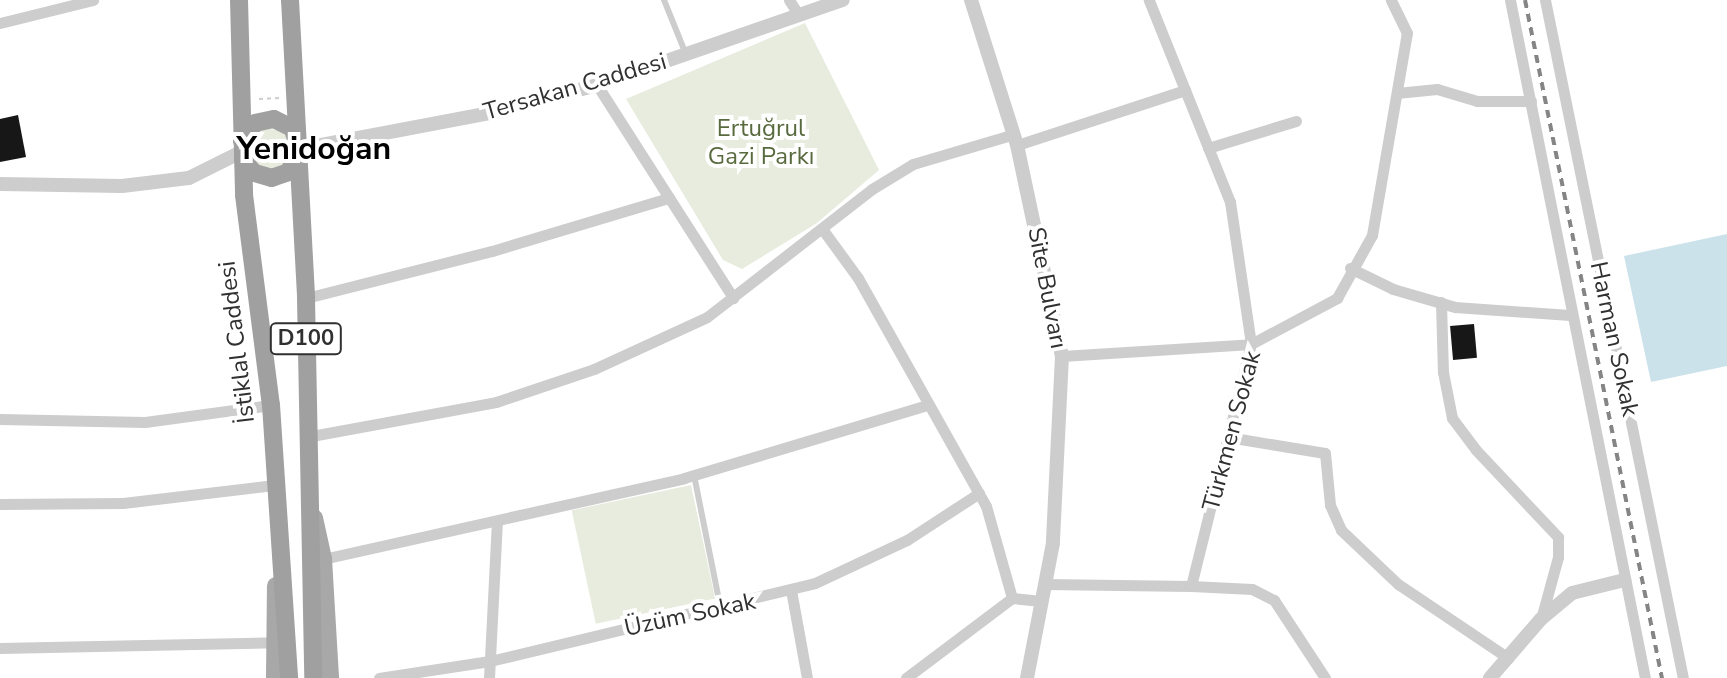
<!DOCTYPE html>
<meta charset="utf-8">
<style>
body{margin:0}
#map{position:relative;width:1727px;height:678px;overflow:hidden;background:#fff;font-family:"Nunito Sans",sans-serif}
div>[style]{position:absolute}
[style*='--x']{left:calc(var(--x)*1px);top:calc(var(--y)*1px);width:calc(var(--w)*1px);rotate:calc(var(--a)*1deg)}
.green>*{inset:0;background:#e7ecde;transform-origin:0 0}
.round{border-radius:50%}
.water>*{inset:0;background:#cbe2eb}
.building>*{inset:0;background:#171717;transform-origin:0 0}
.path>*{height:2px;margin-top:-1px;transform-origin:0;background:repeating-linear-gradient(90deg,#cdcdcd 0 4px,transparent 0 8px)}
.service>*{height:6px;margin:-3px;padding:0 3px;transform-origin:3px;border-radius:3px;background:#cdcdcd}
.minor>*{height:11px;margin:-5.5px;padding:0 5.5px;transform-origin:5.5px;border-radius:5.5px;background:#cdcdcd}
.tertiary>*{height:14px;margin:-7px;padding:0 7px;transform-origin:7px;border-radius:7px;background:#cdcdcd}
.primary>*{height:18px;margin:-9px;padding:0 9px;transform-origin:9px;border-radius:9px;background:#a8a8a8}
.trunk>*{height:18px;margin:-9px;padding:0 9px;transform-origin:9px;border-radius:9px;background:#a0a0a0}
.rail>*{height:4px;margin-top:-2px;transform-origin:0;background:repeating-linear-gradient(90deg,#858585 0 8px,transparent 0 14px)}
span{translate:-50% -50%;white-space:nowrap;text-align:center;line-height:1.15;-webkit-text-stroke:8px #fff;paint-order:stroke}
.shield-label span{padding:2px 6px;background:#fff;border:2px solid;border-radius:6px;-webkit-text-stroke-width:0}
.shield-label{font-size:22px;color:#303030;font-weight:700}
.street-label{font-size:24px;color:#303030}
.park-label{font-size:24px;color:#586a3e}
.district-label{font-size:32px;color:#000;font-weight:700}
</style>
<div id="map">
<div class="green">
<i style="clip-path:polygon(805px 23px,879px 170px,817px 223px,742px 269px,723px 260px,626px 99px)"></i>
<i class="round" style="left:250px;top:129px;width:40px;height:40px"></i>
<i style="left:691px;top:485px;width:116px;height:122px;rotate:78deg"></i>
</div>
<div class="water">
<i style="clip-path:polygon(1727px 234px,1727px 366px,1651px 382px,1624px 256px)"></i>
</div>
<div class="building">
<i style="clip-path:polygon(18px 115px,26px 157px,0 162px,0 119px)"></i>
<i style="left:1474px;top:324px;width:34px;height:24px;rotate:85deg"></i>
</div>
<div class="path">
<i style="--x:259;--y:99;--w:21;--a:-3"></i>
</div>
<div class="service">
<i style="--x:664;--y:0;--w:56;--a:68"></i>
<i style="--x:694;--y:475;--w:133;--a:78.7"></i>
</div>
<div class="minor">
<i style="--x:789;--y:0;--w:17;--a:57"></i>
<i style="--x:1510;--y:0;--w:691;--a:78.74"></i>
<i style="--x:1545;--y:0;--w:692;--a:78.5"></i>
<i style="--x:0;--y:23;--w:96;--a:-13.9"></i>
<i style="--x:597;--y:85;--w:253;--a:57.4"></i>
<i style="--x:1397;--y:93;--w:40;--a:-5.7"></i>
<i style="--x:1437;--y:89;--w:42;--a:16.7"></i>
<i style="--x:1477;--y:101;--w:54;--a:0"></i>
<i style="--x:1017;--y:145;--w:177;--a:-18.1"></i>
<i style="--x:1208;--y:148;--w:92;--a:-17.1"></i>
<i style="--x:823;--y:230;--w:59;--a:53.9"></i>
<i style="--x:858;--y:278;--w:261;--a:60.7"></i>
<i style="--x:986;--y:506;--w:96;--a:74.2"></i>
<i style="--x:1350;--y:268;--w:48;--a:26"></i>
<i style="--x:1393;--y:289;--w:65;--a:16.2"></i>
<i style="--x:1455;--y:307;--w:115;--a:4"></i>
<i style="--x:306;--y:298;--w:192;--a:-14.2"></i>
<i style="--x:492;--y:251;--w:185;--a:-16.7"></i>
<i style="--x:1441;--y:302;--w:70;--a:88.4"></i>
<i style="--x:1443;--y:372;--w:47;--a:78.9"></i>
<i style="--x:1452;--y:418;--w:40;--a:53"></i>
<i style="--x:1476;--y:450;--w:120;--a:46.7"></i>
<i style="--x:1558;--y:537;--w:20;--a:90"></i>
<i style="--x:1558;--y:557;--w:64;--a:105.3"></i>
<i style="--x:1062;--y:356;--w:189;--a:-3.6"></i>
<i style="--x:1251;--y:344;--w:144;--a:-98.4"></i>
<i style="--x:1230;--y:202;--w:218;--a:-111.9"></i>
<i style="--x:0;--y:419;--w:145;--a:1.2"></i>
<i style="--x:145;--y:422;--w:127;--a:-7.7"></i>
<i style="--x:306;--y:437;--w:193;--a:-10.4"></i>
<i style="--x:496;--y:402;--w:103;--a:-18.6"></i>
<i style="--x:594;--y:369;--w:124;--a:-24.7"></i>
<i style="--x:707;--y:317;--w:209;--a:-37.8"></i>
<i style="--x:872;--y:189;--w:48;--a:-31.4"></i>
<i style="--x:913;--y:164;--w:105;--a:-16.5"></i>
<i style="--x:1228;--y:437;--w:98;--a:9.4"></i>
<i style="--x:1325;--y:453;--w:52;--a:84.5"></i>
<i style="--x:1330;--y:505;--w:27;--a:66"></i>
<i style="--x:1341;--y:530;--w:79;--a:43.5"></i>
<i style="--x:1398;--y:584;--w:133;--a:33.9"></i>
<i style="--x:0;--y:504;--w:123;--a:-0.5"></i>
<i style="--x:123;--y:503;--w:152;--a:-6.8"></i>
<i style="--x:323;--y:559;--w:370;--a:-12.6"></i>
<i style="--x:684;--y:478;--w:254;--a:-16.7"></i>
<i style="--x:1044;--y:584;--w:147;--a:0.8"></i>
<i style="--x:1191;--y:586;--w:249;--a:-76.1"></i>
<i style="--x:1251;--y:344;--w:98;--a:-28.1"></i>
<i style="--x:1337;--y:298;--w:72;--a:-60.9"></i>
<i style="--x:1372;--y:235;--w:205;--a:-80.2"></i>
<i style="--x:1407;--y:33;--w:37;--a:-116"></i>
<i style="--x:1191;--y:586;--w:61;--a:2.8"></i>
<i style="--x:1252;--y:589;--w:25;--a:27"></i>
<i style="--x:1274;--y:600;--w:93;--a:56.8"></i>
<i style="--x:791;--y:590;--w:89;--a:79.7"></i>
<i style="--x:0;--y:648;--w:275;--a:-1.2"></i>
<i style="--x:379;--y:678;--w:112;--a:-8.7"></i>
<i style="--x:490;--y:661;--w:334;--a:-13.5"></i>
<i style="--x:815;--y:583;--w:102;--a:-25.1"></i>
<i style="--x:907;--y:540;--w:86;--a:-33.1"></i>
<i style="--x:489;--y:678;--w:157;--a:-87.1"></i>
<i style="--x:906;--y:678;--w:133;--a:-37"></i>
<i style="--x:1012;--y:598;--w:29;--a:6"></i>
</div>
<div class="tertiary">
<i style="--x:971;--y:0;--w:152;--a:72.4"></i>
<i style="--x:1017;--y:145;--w:216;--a:78"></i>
<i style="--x:1062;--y:356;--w:187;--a:92.8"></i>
<i style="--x:1053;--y:543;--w:137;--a:100.9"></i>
<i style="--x:300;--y:149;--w:194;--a:-10.7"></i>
<i style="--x:491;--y:113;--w:110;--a:-14.8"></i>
<i style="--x:597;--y:85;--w:260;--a:-19.1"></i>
<i style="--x:0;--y:184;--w:122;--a:0.9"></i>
<i style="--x:122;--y:186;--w:67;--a:-6.8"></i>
<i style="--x:189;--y:178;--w:60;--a:-26.6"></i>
<i style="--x:1490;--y:678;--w:78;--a:-49.2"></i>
<i style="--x:1541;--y:619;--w:40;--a:-40"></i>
<i style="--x:1572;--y:593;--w:54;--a:-14"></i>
</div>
<div class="primary">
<i style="--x:314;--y:518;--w:42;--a:77.6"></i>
<i style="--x:323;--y:559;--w:119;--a:86.6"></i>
<i style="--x:275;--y:678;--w:92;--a:-89.4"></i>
</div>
<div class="trunk">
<i style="--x:239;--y:0;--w:195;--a:88.5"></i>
<i style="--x:244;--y:195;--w:212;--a:82.7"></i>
<i style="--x:271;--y:405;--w:274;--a:86.2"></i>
<i style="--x:290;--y:0;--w:298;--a:86.9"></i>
<i style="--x:306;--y:298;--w:380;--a:88.9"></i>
<i style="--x:242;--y:141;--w:22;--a:-54"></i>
<i style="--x:255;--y:123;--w:19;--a:-12"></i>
<i style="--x:274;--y:119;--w:20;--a:27"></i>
<i style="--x:292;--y:128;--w:22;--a:69"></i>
<i style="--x:300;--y:149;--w:25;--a:116"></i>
<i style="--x:289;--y:172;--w:18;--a:161"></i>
<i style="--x:272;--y:178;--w:19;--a:-164"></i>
<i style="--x:254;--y:173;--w:18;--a:-128"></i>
</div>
<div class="rail">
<i style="--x:1525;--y:0;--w:692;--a:78.58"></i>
</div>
<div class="shield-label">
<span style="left:306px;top:339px">D100</span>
</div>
<div class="street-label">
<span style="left:575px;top:87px;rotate:-16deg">Tersakan Caddesi</span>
<span style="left:1047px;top:288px;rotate:79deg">Site Bulvarı</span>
<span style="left:1614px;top:339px;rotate:78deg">Harman Sokak</span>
<span style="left:237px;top:342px;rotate:-97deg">İstiklal Caddesi</span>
<span style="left:1232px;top:431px;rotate:-75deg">Türkmen Sokak</span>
<span style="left:690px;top:615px;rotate:-12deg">Üzüm Sokak</span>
</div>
<div class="park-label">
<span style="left:761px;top:143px">Ertuğrul<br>Gazi Parkı</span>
</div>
<div class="district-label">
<span style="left:314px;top:149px">Yenidoğan</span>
</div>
</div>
